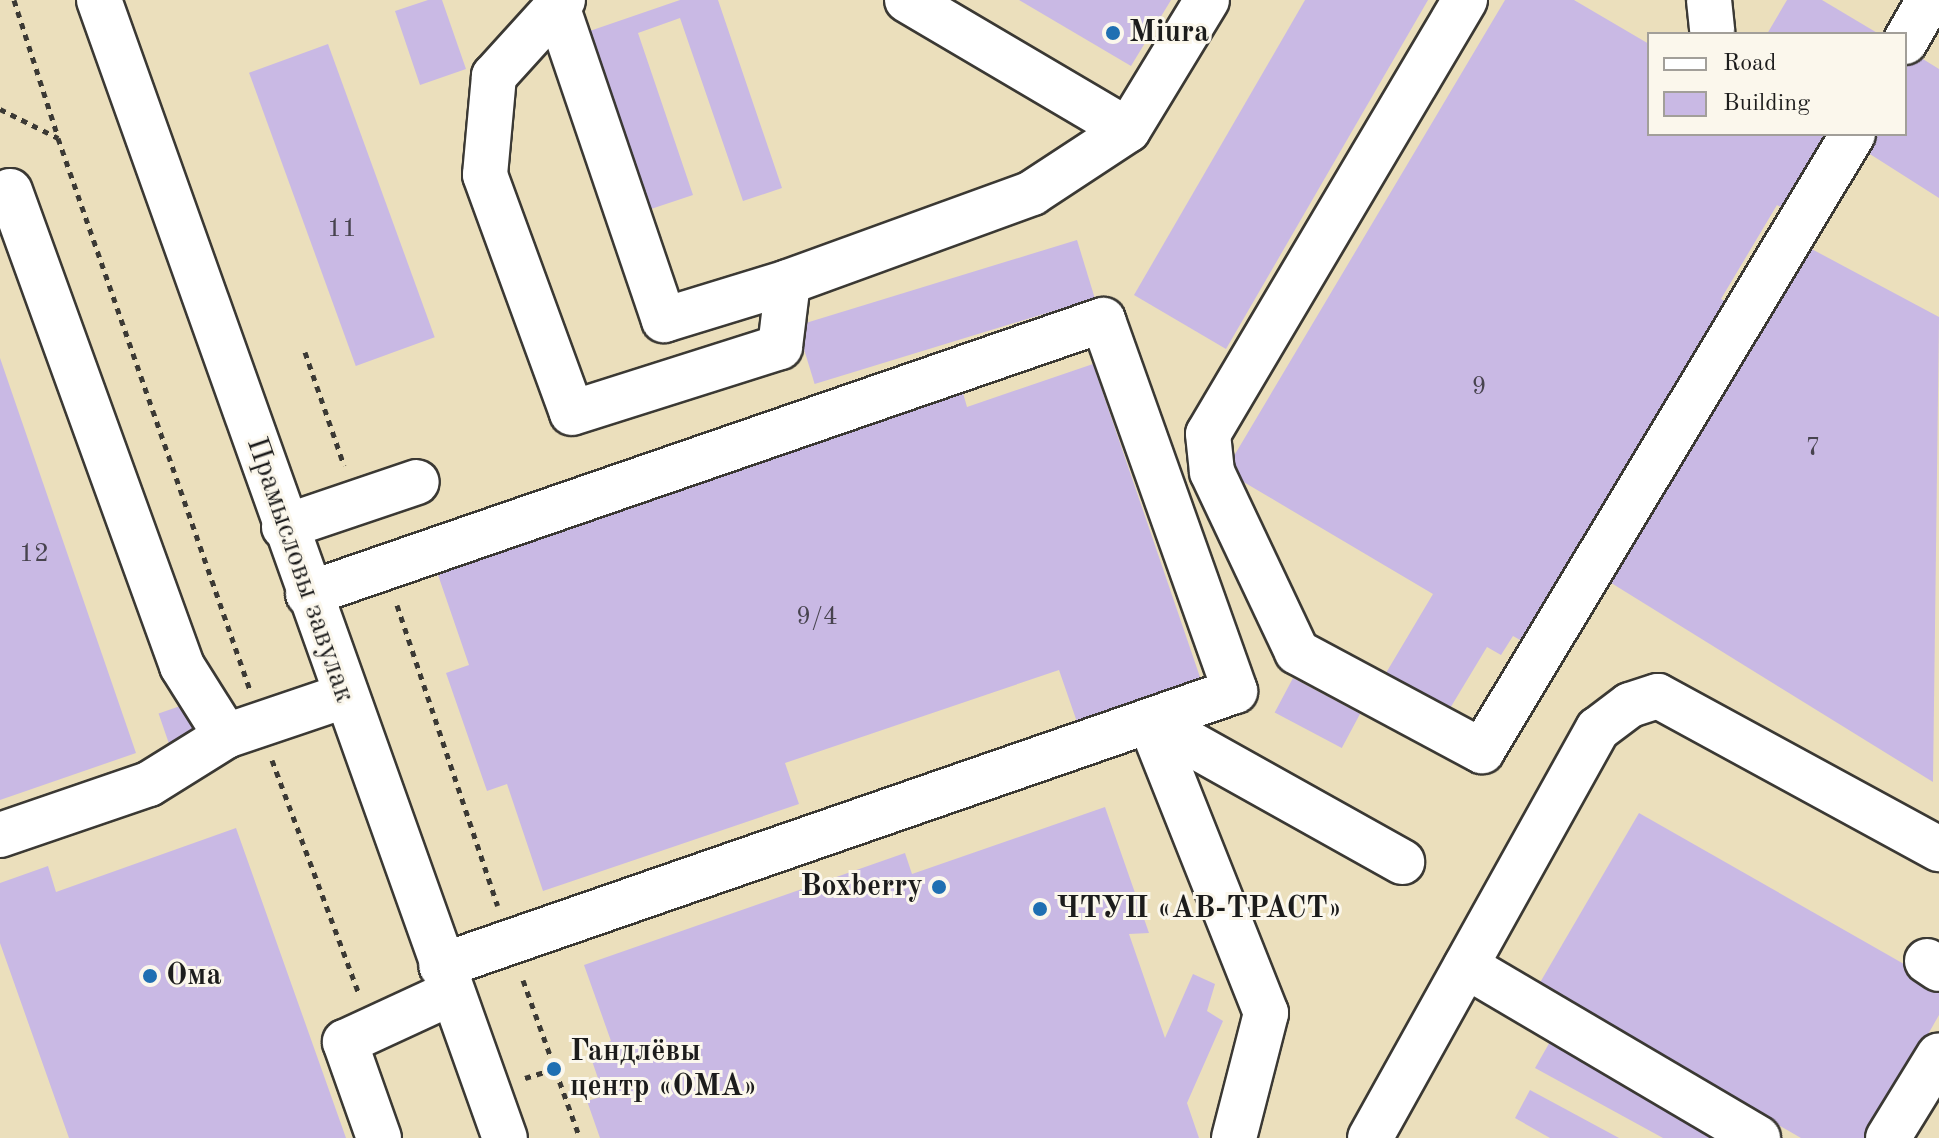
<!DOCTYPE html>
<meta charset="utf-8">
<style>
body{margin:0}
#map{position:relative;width:1939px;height:1138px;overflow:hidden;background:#ebdfbc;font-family:"Old Standard TT",serif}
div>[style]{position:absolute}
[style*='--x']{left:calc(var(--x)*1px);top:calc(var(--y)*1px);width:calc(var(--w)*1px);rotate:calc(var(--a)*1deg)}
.building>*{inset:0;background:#c9b9e4;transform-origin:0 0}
.path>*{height:5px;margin-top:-2.5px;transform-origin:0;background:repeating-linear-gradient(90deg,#3b3934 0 6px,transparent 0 12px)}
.roads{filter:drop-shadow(2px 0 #3b3934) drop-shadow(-2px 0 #3b3934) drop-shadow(0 2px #3b3934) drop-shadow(0 -2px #3b3934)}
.minor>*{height:44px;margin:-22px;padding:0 22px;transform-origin:22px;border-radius:22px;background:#fff}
.dots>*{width:22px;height:22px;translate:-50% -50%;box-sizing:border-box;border:4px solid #fbf7ec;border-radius:50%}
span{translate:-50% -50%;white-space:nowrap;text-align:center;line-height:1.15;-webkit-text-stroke:6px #fbf7ec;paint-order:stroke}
.number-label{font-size:26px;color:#47434e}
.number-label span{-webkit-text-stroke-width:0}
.poi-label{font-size:30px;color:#1c1c1c;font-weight:700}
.left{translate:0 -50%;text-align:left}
.right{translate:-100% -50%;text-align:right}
.street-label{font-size:30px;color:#1c1c1c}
.legend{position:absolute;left:1647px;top:32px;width:260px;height:104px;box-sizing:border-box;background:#fbf7ec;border:2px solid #a29f99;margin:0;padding:10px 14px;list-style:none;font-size:24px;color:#1c1c1c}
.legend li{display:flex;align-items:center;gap:16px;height:40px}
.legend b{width:40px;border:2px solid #a29f99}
</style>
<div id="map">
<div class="building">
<i style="clip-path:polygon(428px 0,442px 0,466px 69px,420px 85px,395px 11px)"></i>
<i style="clip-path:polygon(680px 0,718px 0,782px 188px,743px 201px,680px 18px,638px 33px,693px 195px,642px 212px,581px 34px)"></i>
<i style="clip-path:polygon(1019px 0,1171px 0,1131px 66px)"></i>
<i style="clip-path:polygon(1305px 0,1428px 0,1226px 349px,1134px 295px)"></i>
<i style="clip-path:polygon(1505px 0,1574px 0,1649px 44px,1649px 134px,1821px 134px,1839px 145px,1797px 216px,1777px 205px,1721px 299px,1732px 305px,1531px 646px,1513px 636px,1501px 655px,1487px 647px,1449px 710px,1380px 683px,1433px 594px,1225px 471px)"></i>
<i style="clip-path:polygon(1787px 0,1822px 0,1879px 34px,1767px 34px)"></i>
<i style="clip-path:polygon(1895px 15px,1918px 56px,1939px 69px,1939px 198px,1862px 149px,1871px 134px,1905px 134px,1905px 34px,1884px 34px)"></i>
<i style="left:328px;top:44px;width:312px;height:84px;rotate:70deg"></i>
<i style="left:1077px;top:240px;width:61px;height:293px;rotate:73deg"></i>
<i style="clip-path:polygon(1806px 246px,1939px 317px,1933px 782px,1608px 581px)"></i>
<i style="clip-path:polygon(0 358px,136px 753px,0 800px)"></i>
<i style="clip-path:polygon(1093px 364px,1201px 680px,1077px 722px,1059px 670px,785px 763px,799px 804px,543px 891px,507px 784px,487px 791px,446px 673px,469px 665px,437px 572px,963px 393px,967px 407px)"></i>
<i style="left:1293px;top:678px;width:76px;height:39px;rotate:28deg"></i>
<i style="left:186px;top:704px;width:31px;height:29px;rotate:71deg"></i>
<i style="clip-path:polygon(1105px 807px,1149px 933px,1129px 934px,1165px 1038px,1193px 974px,1215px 984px,1207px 1011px,1223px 1021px,1187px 1103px,1199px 1138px,600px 1138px,587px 1101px,604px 1096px,588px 1049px,611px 1041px,584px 965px,905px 853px,912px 874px)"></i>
<i style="clip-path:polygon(1639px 813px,1939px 984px,1939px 1015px,1869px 1138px,1801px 1138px,1538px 986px)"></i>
<i style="clip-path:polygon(236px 828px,346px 1138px,69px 1138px,0 943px,0 883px,48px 866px,56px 892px)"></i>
<i style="clip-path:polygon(1551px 1040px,1731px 1138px,1663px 1138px,1535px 1068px)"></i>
<i style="clip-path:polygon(1530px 1090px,1619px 1138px,1550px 1138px,1515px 1118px)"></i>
</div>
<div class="path">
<i style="--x:14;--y:0;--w:144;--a:72.2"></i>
<i style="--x:0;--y:109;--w:65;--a:26.6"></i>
<i style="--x:58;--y:138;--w:584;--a:70.82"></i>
<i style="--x:305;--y:352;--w:120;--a:71"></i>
<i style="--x:397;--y:605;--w:317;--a:71.5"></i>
<i style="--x:272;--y:760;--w:250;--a:69.6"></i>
<i style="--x:523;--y:980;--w:168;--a:70.2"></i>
<i style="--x:525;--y:1078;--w:30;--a:-17"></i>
</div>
<div class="roads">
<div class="minor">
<i style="--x:99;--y:0;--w:1208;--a:70.37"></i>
<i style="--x:563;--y:0;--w:103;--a:132.2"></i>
<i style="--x:494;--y:76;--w:99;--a:95.2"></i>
<i style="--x:485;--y:175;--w:253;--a:69.9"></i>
<i style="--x:572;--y:413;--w:218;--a:-17.6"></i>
<i style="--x:780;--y:347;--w:65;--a:-83"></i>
<i style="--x:788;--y:282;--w:260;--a:-20"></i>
<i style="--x:1032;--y:193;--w:115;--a:-33.3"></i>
<i style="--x:907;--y:0;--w:256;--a:30.5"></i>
<i style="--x:1128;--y:130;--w:152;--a:-58.7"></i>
<i style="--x:1465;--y:0;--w:504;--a:120.63"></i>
<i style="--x:1208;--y:434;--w:38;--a:84"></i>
<i style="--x:1212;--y:472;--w:199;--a:64.7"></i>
<i style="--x:1297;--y:652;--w:210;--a:28.2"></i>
<i style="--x:1482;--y:751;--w:720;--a:-58.98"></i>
<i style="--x:1709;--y:0;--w:31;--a:84"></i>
<i style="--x:556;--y:3;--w:335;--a:71.2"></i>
<i style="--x:664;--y:320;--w:130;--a:-17"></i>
<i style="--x:1905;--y:42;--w:48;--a:-60.3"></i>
<i style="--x:10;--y:191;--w:505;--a:70.09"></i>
<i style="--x:182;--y:666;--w:83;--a:57.8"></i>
<i style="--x:284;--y:527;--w:140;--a:-18.7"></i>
<i style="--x:308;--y:594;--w:841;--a:-19.02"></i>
<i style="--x:1103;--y:320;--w:394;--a:70.4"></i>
<i style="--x:1235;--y:691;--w:840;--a:160.9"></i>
<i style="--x:0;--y:835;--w:157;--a:-18.9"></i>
<i style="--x:149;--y:784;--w:91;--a:-31.9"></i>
<i style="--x:226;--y:736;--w:125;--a:-18.7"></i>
<i style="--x:1927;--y:961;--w:14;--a:34"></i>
<i style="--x:1466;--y:966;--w:339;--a:30.5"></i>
<i style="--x:379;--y:1138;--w:102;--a:-109.5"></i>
<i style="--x:345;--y:1042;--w:117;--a:-24.8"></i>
<i style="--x:1234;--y:1138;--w:129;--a:-75.6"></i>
<i style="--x:1266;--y:1013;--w:314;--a:-111.7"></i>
<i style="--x:1150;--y:721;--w:289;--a:29.2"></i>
<i style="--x:1370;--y:1138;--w:468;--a:-60.9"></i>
<i style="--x:1598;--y:729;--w:40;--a:-37"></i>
<i style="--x:1630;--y:705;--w:29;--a:-18"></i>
<i style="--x:1658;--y:696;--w:320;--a:28.6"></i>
<i style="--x:1888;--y:1138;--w:97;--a:-58.4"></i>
</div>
</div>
<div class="dots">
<i style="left:1113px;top:33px;background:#1f6fb2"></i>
<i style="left:939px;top:887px;background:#1f6fb2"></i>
<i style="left:1040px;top:909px;background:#1f6fb2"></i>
<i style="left:150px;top:976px;background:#1f6fb2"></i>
<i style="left:554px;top:1069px;background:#1f6fb2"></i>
</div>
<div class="number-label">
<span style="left:342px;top:230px">11</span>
<span style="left:1479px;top:388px">9</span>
<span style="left:1813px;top:449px">7</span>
<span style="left:34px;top:555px">12</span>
<span style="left:817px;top:618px">9/4</span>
</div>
<div class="poi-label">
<span class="left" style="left:1129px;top:33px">Miura</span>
<span class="right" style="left:923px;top:887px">Boxberry</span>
<span class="left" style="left:1056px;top:909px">ЧТУП «АВ-ТРАСТ»</span>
<span class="left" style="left:166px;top:976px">Ома</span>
<span class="left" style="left:570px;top:1069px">Гандлёвы<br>центр «ОМА»</span>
</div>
<div class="street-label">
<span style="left:300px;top:570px;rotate:71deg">Прамысловы завулак</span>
</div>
<ul class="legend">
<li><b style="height:10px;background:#fff"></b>Road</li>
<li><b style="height:22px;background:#c9b9e4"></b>Building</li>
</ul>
</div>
